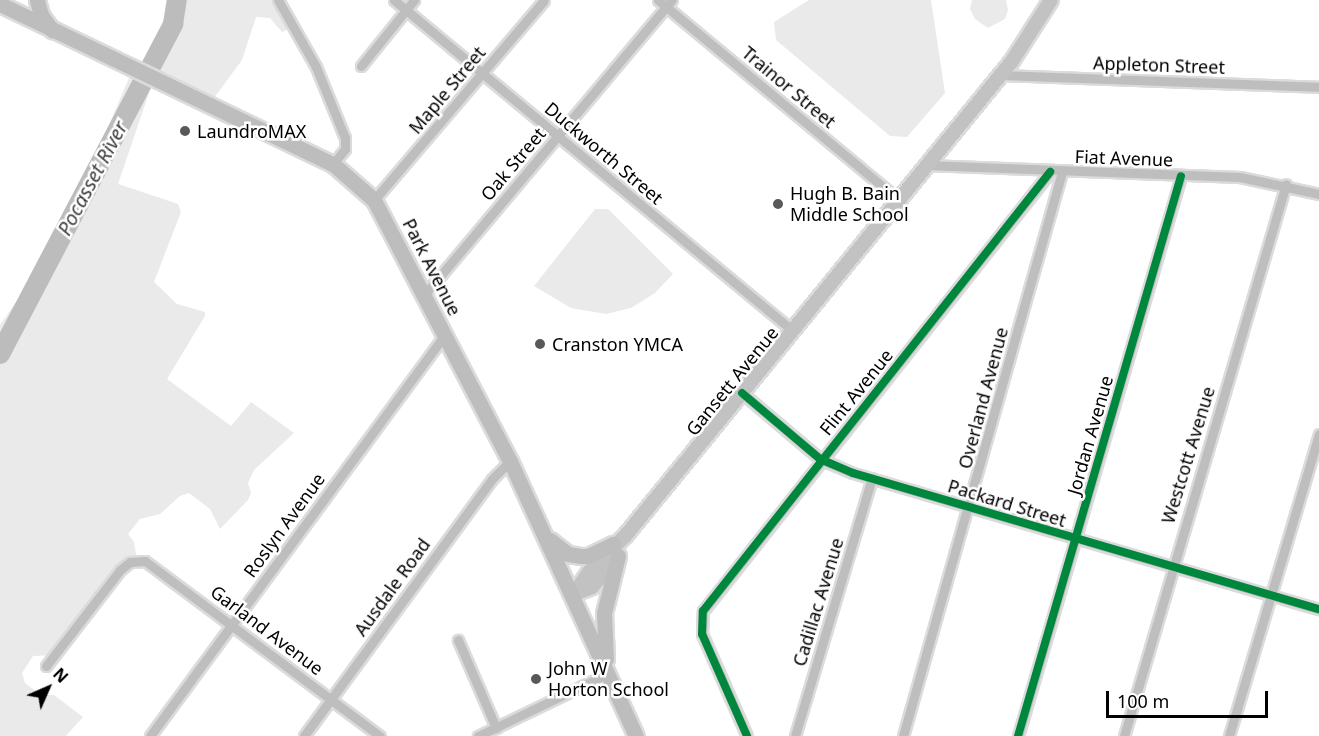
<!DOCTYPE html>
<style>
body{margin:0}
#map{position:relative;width:1319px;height:736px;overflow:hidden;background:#fff;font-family:"Noto Sans",sans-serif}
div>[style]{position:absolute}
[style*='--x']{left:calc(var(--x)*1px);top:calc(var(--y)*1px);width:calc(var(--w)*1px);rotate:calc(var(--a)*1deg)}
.green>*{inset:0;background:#eaeaea}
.river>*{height:20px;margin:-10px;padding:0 10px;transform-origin:10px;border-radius:10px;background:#bcbcbc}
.roads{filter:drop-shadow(2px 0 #dbdbdb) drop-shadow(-2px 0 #dbdbdb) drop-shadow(0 2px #dbdbdb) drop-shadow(0 -2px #dbdbdb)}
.street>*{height:9px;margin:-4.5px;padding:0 4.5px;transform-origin:4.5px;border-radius:4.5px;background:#bebebe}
.secondary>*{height:14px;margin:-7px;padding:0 7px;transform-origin:7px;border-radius:7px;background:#c2c2c2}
.primary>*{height:15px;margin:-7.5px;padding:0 7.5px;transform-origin:7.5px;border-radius:7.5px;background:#bdbdbd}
.cycleway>*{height:8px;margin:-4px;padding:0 4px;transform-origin:4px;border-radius:4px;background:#00873e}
.dots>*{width:16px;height:16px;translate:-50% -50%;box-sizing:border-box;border:3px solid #fff;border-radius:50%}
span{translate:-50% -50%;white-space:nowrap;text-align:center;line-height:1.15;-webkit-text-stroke:5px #fff;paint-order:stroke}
.street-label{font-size:18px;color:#000}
.poi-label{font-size:18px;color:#000}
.left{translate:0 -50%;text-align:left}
.water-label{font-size:20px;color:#414141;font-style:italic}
.north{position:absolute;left:18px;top:658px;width:60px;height:60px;-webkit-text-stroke:4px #fff;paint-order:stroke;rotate:45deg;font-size:16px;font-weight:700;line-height:24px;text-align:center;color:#000}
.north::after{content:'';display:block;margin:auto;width:21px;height:27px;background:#000;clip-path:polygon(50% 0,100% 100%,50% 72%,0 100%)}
.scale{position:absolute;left:1106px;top:691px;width:162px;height:27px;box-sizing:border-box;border:3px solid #000;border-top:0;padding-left:8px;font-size:18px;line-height:21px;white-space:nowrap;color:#000;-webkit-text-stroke:4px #fff;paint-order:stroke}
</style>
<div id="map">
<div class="green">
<i style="clip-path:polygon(170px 0,281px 0,291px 28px,282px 32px,270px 18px,256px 17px,242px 60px,211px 102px,152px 84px,118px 184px,178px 204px,181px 212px,154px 282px,177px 304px,205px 312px,205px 316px,167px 379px,231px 426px,251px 402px,294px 433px,254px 470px,248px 483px,251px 493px,248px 500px,220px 529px,210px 509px,189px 493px,180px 496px,160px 514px,140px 519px,128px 534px,134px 542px,137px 560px,128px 563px,56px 655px,33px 656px,22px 673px,25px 683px,41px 695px,54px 695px,83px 717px,66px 736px,0 736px,0 325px,37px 272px,76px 202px,132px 71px,139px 72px,151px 47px,162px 46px,172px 36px,168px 29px)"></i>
<i style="clip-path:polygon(809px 0,931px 0,945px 93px,907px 137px,890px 136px,776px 40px,774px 22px)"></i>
<i style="clip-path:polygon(972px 0,1006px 0,1008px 10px,1005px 19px,988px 28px,975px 19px,970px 9px)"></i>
<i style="clip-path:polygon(595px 209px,608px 209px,673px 274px,655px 293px,631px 308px,606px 314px,571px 308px,534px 286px)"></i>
</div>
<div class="river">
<i style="--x:0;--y:354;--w:373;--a:-62.3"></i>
<i style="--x:173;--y:24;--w:24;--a:-81"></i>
</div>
<div class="roads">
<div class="street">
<i style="--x:278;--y:0;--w:77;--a:60.4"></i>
<i style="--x:316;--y:67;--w:77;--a:67.8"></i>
<i style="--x:345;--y:138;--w:11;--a:90"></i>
<i style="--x:345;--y:149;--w:19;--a:129"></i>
<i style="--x:394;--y:0;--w:518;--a:39.68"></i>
<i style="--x:658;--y:0;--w:312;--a:39.7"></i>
<i style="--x:361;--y:66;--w:85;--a:-51.2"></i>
<i style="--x:999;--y:75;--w:320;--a:2.1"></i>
<i style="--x:926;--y:165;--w:314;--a:2.2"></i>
<i style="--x:1240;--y:177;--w:81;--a:12.1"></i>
<i style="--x:374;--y:200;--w:262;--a:-49.6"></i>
<i style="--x:425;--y:294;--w:384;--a:-50"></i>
<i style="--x:742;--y:393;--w:102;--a:40.2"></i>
<i style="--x:820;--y:459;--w:36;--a:23"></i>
<i style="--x:853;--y:473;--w:485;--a:16.3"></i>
<i style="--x:458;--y:640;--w:96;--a:66.6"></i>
<i style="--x:46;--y:666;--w:121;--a:-52.4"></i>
<i style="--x:120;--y:570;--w:13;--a:-39"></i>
<i style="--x:130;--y:562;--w:15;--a:-4"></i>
<i style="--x:145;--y:561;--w:293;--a:36.7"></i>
<i style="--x:150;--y:736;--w:499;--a:-53.7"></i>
<i style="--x:304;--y:736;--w:318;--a:-53.8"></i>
<i style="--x:492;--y:479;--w:25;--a:-45"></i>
<i style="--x:478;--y:736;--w:143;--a:-25.7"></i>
<i style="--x:747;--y:736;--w:111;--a:-113.8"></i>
<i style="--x:702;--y:634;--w:23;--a:-88"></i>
<i style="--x:703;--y:611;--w:560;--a:-51.68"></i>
<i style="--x:795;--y:736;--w:269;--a:-73.4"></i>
<i style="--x:903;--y:736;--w:586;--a:-74.26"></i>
<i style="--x:1018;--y:736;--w:583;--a:-73.77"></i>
<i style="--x:1124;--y:736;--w:575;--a:-73.64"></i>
<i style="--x:1229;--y:736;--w:315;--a:-73.4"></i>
</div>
<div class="secondary">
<i style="--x:574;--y:594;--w:27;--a:-56"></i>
<i style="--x:589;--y:572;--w:52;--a:-45"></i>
<i style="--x:626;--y:535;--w:611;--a:-50.84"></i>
<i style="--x:1012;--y:61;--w:72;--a:-57.4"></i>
<i style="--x:574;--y:594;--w:19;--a:-21"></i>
<i style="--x:592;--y:587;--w:35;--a:-49"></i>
</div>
<div class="primary">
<i style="--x:37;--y:0;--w:16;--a:75"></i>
<i style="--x:41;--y:15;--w:19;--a:54"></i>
<i style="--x:0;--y:4;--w:369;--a:25.7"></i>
<i style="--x:333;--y:164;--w:55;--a:41.3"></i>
<i style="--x:374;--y:200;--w:294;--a:62.5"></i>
<i style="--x:510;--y:461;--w:302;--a:65.4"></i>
<i style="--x:550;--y:540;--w:23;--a:38"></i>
<i style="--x:568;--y:554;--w:12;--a:9"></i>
<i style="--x:580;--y:556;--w:8;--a:0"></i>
<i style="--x:588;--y:556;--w:28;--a:-26"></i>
<i style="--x:606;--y:659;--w:46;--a:-92.5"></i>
<i style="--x:604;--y:613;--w:59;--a:-76.2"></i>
</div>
</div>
<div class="cycleway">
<i style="--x:742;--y:393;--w:102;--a:40.2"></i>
<i style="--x:820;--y:459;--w:36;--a:23"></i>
<i style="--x:853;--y:473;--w:485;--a:16.3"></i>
<i style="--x:747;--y:736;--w:111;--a:-113.8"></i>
<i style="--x:702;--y:634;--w:23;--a:-88"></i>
<i style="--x:703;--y:611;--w:560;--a:-51.68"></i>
<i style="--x:1018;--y:736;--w:583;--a:-73.77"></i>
</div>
<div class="dots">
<i style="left:185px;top:131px;background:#595959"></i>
<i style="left:778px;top:204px;background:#595959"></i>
<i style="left:540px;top:344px;background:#595959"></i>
<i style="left:536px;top:679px;background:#595959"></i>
</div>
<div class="street-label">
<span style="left:1159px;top:65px;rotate:2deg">Appleton Street</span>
<span style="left:789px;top:87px;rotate:40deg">Trainor Street</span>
<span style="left:447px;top:90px;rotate:-50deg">Maple Street</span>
<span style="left:604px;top:153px;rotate:40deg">Duckworth Street</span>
<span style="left:1124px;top:158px;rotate:2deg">Fiat Avenue</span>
<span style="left:513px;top:164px;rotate:-50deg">Oak Street</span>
<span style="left:432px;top:267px;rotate:63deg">Park Avenue</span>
<span style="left:732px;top:381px;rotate:-51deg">Gansett Avenue</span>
<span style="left:856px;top:392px;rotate:-51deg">Flint Avenue</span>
<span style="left:983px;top:398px;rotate:-75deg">Overland Avenue</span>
<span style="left:1090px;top:435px;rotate:-74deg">Jordan Avenue</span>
<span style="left:1188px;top:455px;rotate:-73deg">Westcott Avenue</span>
<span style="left:1007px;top:503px;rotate:17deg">Packard Street</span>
<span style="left:284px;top:525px;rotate:-54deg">Roslyn Avenue</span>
<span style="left:392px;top:587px;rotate:-54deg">Ausdale Road</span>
<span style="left:818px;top:602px;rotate:-73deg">Cadillac Avenue</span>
<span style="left:267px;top:630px;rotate:37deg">Garland Avenue</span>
</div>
<div class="poi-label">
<span class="left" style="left:197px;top:131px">LaundroMAX</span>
<span class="left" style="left:790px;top:204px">Hugh B. Bain<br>Middle School</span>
<span class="left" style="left:552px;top:344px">Cranston YMCA</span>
<span class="left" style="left:548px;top:679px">John W<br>Horton School</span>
</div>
<div class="water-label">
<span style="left:92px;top:178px;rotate:-62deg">Pocasset River</span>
</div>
<div class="north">N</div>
<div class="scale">100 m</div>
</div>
